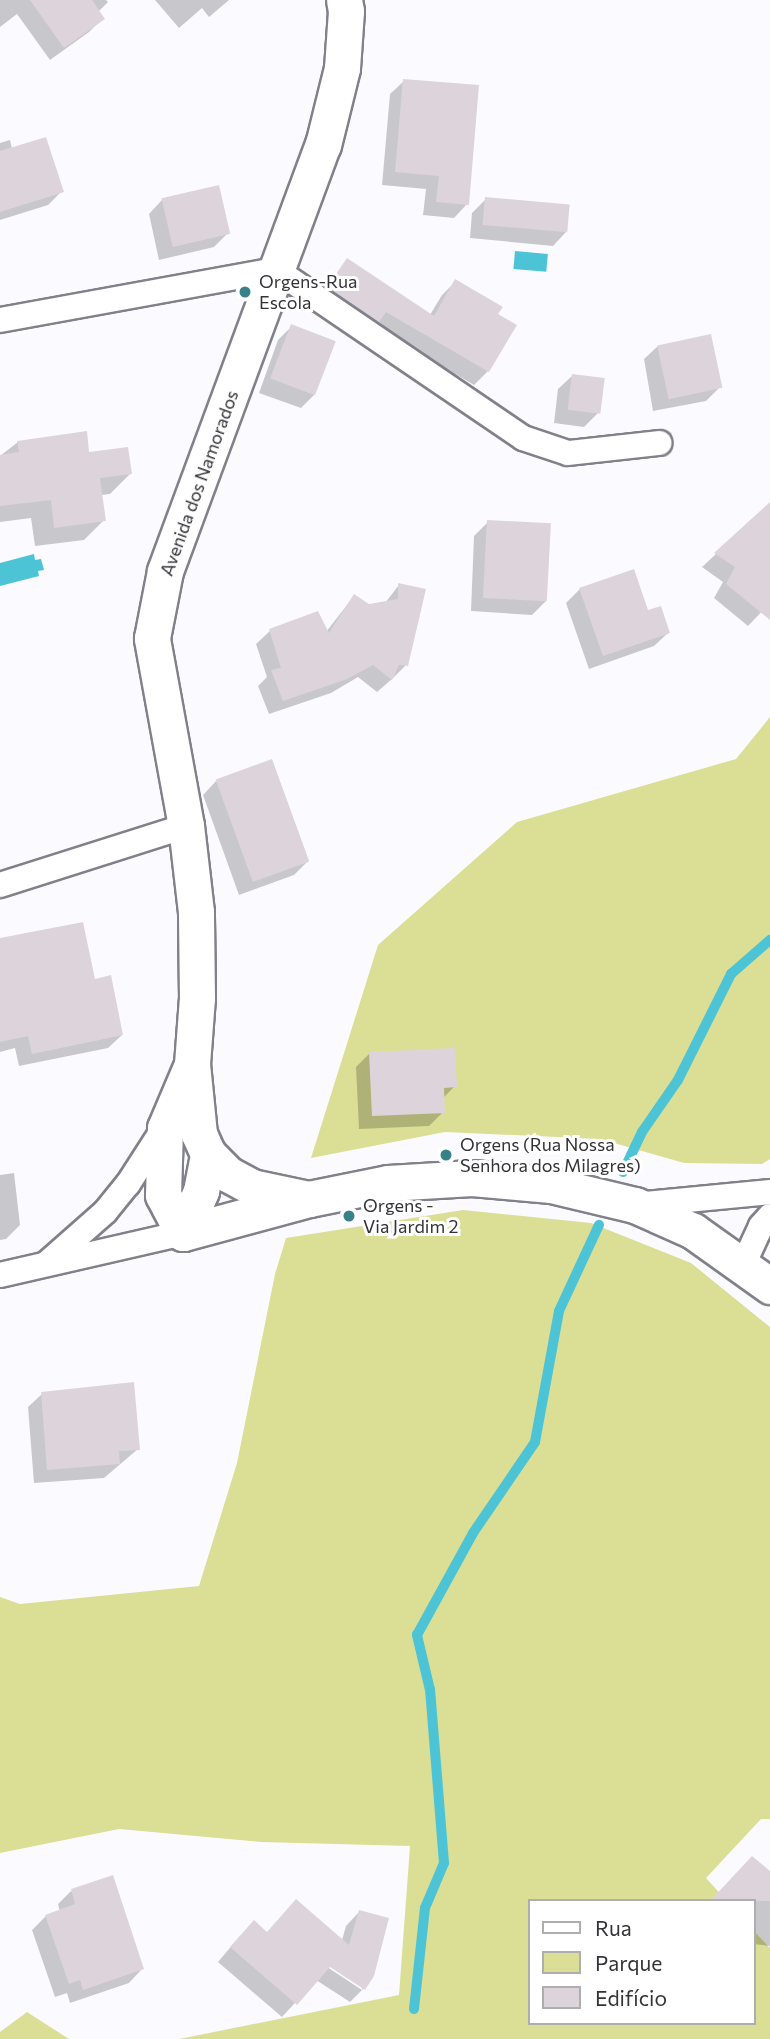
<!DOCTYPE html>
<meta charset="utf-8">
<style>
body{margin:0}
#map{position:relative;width:770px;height:2039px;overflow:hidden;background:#fbfbff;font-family:Commissioner,sans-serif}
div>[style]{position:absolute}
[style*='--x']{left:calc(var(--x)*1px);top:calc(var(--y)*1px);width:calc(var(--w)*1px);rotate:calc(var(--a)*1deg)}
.green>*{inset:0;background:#dbdf95}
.water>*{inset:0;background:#4dc4d5;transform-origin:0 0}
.shadow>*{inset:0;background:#0003}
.stream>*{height:10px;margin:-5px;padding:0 5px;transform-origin:5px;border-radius:5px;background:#4dc4d5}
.building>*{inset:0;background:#ddd4db;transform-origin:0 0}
.roads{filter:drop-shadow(2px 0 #81818b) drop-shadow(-2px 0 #81818b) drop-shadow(0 2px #81818b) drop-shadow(0 -2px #81818b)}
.street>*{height:24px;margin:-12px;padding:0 12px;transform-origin:12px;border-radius:12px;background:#fff}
.secondary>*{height:35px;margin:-17.5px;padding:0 17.5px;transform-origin:17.5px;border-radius:17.5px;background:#fff}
.dots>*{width:19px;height:19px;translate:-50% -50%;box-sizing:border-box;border:4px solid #fff;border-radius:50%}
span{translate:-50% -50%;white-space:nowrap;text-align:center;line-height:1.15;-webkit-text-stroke:6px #fff;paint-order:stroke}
.poi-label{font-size:18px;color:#343438}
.left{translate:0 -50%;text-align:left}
.street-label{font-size:18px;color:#343438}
.legend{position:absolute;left:528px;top:1899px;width:228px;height:126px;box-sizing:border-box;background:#fff;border:2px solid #aeaeaf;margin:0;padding:9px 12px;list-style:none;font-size:21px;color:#343438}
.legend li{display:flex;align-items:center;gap:14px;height:35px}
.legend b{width:35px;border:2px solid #aeaeaf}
</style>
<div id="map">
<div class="green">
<i style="clip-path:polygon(770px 717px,770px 1159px,762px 1164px,684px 1163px,600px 1139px,445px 1132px,311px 1158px,378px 945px,517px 822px,736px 759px)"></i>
<i style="clip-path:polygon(463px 1210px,591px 1223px,691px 1263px,770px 1327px,770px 1819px,761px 1819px,706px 1878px,727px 1901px,530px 1901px,530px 2023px,754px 2023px,754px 1931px,770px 1948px,770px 2039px,179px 2039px,399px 1995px,410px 1846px,261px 1842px,119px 1829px,0 1853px,0 1597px,20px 1604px,199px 1586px,237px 1463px,275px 1274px,286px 1238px)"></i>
<i style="clip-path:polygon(27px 2012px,69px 2039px,0 2039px,0 2032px)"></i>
</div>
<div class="water">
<i style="left:515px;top:251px;width:33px;height:18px;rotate:5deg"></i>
<i style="clip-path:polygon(34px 554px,35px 560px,41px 559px,44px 570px,38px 571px,39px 576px,0 586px,0 563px)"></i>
</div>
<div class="shadow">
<i style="clip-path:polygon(0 0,106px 0,108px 2px,98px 12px,103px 18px,89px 32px,50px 60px,17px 14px,0 27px)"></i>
<i style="clip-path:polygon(155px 0,229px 0,209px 17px,202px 8px,179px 28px)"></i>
<i style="clip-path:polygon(404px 81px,467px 204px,454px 218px,423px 215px,426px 189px,382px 185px,390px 94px)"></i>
<i style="clip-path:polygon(10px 140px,12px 149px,62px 191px,48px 205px,0 220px,0 143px)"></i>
<i style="clip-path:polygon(486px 199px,566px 232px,553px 246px,470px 238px,472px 213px)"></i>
<i style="clip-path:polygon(162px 200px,228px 233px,214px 247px,159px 260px,149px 214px)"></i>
<i style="clip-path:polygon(347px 260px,430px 315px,442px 295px,456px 281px,496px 315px,514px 326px,488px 371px,474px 385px,373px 326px,315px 301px)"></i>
<i style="clip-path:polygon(292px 326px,315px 394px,301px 408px,259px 393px,278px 340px)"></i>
<i style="clip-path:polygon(658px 346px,720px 387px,706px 401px,653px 411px,644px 359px)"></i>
<i style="clip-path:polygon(572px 376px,598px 413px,584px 427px,554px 423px,558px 389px)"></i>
<i style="clip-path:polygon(18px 442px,88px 454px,130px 474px,110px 494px,101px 495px,104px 520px,84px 540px,35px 546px,31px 518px,0 522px,0 456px)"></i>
<i style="clip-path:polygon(770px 504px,770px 603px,748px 626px,714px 598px,723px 582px,702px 567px)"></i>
<i style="clip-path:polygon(488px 522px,546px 601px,532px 615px,471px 611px,474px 536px)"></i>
<i style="clip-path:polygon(399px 585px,406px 665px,392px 679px,377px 692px,358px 677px,331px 693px,269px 714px,258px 686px,267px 677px,256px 644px,270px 631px,326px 632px,354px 596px,369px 606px,385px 603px)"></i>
<i style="clip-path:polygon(580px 589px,647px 612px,668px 633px,654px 646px,589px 669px,566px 603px)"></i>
<i style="clip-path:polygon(216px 781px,308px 861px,294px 875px,239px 895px,203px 795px)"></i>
<i style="clip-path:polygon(0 980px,94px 981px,122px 1035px,108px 1048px,19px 1066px,15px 1048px,0 1052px)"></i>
<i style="clip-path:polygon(370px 1053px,455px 1086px,442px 1099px,443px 1112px,429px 1126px,359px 1129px,356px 1067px)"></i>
<i style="clip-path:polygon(14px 1173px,20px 1225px,6px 1239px,0 1240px,0 1175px)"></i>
<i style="clip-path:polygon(42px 1394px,138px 1449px,104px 1478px,34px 1483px,28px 1407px)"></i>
<i style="clip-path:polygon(770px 1874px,770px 1946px,754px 1944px,754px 1901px)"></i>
<i style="clip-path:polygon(71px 1891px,142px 1969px,129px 1983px,70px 2003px,67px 1993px,55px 1997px,32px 1930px,46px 1916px,60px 1912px,58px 1904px)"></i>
<i style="clip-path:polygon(evenodd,359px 1912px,364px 1988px,350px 2002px,316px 1980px,282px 2017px,218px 1962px,240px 1936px,266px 1933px,342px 1940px,346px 1926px,359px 1912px,323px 1960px,362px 1986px,362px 1990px,321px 1963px,323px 1960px)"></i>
</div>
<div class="stream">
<i style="--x:623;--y:1172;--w:44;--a:-64.6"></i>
<i style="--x:642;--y:1132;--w:63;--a:-55.3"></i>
<i style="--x:678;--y:1080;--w:119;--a:-63.4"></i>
<i style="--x:731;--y:974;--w:52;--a:-41.1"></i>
<i style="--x:414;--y:2009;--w:102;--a:-83.8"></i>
<i style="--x:425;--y:1908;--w:49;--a:-67.1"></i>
<i style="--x:444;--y:1863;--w:174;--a:-94.6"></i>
<i style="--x:430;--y:1690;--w:57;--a:-103.3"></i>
<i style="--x:417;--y:1635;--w:116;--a:-61.2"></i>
<i style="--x:473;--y:1533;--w:110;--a:-55.7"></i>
<i style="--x:535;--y:1442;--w:133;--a:-79.6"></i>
<i style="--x:559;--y:1311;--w:95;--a:-65.1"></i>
</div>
<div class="building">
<i style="clip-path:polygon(30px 0,92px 0,105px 19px,64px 48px)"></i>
<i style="clip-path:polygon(403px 79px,479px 85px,469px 205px,436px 202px,439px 176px,395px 172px)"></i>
<i style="clip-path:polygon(46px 137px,64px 192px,0 212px,0 151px)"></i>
<i style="left:219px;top:185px;width:50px;height:59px;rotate:77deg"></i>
<i style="left:485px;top:197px;width:85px;height:28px;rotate:5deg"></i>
<i style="clip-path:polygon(347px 258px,434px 316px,455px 279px,503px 307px,498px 314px,517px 325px,489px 372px,386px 312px,379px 322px,327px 287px)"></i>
<i style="left:291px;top:324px;width:48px;height:58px;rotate:21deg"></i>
<i style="left:711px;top:334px;width:55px;height:55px;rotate:78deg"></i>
<i style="left:572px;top:374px;width:33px;height:36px;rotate:7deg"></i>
<i style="clip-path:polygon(87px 431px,89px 452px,128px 447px,132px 474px,100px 478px,106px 521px,54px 528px,51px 500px,0 506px,0 455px,19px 452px,17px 441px)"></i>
<i style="clip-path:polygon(770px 502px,770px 620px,726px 584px,735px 567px,714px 553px)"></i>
<i style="left:487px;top:520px;width:64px;height:78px;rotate:3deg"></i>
<i style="clip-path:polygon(634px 569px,648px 610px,661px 606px,670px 633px,603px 656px,579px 588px)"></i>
<i style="clip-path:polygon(398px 583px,426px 589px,408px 666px,399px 665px,392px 680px,373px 665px,347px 679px,283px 701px,271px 670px,281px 668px,269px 629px,318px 611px,329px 633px,354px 594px,369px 604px,398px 599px)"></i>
<i style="left:272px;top:759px;width:109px;height:60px;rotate:70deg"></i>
<i style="clip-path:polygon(83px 922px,95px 979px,111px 975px,123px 1035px,32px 1054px,28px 1036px,0 1042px,0 938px)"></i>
<i style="clip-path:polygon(455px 1048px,457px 1087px,444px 1088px,445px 1113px,372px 1116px,369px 1052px)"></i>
<i style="clip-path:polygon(134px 1382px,140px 1450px,119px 1451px,120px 1464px,47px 1470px,41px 1392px)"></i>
<i style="clip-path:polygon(752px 1856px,770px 1871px,770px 1901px,710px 1901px)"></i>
<i style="clip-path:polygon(113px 1875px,144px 1969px,83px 1990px,80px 1980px,69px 1984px,45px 1915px,75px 1904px,71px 1889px)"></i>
<i style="clip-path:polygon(296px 1899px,349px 1945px,359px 1910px,389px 1918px,374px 1976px,365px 1990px,330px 1967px,297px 2005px,230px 1947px,254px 1920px,267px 1932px)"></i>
</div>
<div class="roads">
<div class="street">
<i style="--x:0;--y:320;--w:280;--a:-10.3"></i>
<i style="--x:276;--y:270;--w:299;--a:34.2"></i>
<i style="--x:523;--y:438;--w:47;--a:18.4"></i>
<i style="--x:568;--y:453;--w:92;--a:-6.3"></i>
<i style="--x:0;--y:885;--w:195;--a:-17.6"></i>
<i style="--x:635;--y:1205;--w:136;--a:-5.5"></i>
<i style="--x:46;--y:1264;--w:79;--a:-41.4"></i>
<i style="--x:105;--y:1212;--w:36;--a:-51"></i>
<i style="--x:128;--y:1184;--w:67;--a:-57.3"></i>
<i style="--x:743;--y:1265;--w:43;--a:-65.2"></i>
<i style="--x:761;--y:1226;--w:13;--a:-48"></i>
<i style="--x:0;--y:1275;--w:188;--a:-12.9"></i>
</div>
<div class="secondary">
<i style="--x:309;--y:1199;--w:58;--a:-168.1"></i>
<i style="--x:252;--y:1187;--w:27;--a:-152"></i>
<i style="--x:228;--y:1174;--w:28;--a:-135"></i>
<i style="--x:208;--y:1154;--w:22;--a:-114"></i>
<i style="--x:199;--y:1134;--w:70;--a:-95.7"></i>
<i style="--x:192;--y:1064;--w:66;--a:-85.7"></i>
<i style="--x:197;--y:998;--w:86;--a:-90.7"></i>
<i style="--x:196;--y:912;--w:87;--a:-96.6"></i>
<i style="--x:186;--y:826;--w:191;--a:-100.3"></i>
<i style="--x:152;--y:638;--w:68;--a:-79"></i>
<i style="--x:165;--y:571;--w:454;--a:-69.7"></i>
<i style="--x:323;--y:145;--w:79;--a:-76.1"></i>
<i style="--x:342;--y:68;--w:57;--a:-86"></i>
<i style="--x:346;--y:11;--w:11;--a:-100"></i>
<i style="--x:183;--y:1233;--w:131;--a:-15.1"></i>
<i style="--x:309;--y:1199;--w:81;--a:-11.4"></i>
<i style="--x:388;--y:1183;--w:84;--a:-3.4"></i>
<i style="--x:472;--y:1178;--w:79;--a:5.1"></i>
<i style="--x:551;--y:1185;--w:86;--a:13.4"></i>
<i style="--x:635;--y:1205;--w:64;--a:24.1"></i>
<i style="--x:693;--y:1231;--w:95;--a:35.5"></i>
<i style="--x:183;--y:1233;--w:43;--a:-117.8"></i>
<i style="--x:163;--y:1195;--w:67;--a:-88.3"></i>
<i style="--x:165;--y:1128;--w:64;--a:-67"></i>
<i style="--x:183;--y:1233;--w:46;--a:-66.8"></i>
<i style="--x:201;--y:1191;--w:38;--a:-79"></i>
</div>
</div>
<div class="dots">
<i style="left:245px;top:292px;background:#398188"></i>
<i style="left:446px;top:1155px;background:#398188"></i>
<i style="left:349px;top:1216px;background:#398188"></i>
</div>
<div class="poi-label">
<span class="left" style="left:259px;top:292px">Orgens-Rua<br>Escola</span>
<span class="left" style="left:460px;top:1155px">Orgens (Rua Nossa<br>Senhora dos Milagres)</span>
<span class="left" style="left:363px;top:1216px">Orgens -<br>Via Jardim 2</span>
</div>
<div class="street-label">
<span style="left:199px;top:483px;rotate:-70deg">Avenida dos Namorados</span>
</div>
<ul class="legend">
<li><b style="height:9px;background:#fff"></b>Rua</li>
<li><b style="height:19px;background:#dbdf95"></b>Parque</li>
<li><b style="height:19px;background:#ddd4db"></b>Edifício</li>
</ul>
</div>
